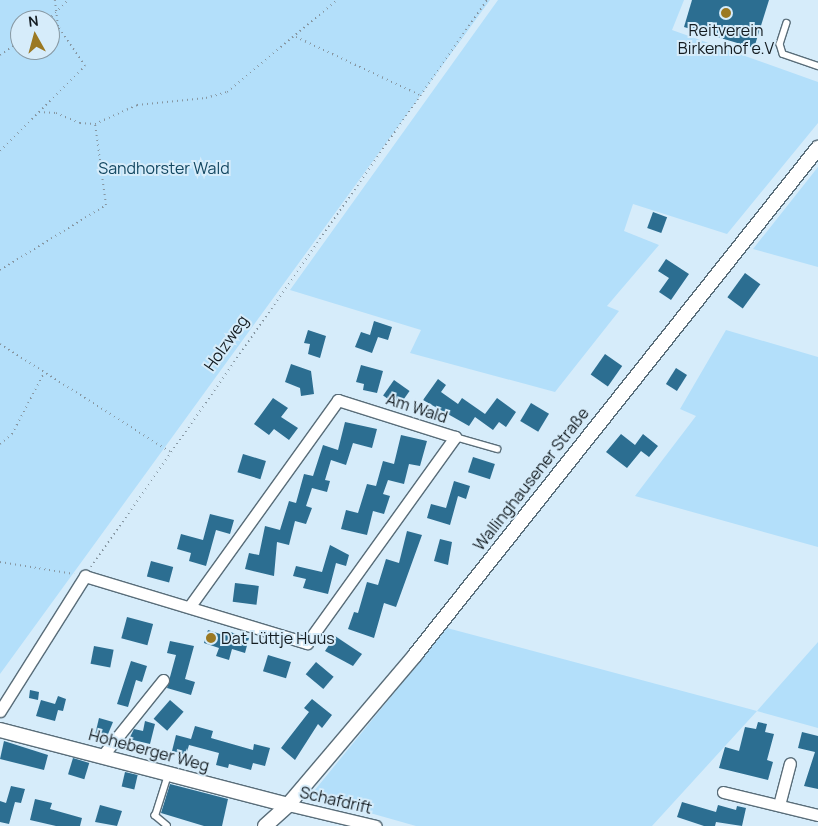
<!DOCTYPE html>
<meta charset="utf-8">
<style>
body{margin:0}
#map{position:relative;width:818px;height:826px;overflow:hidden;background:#d6ecfa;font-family:Manrope,sans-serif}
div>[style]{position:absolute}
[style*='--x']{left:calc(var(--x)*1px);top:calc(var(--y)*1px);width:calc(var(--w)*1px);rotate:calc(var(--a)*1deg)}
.green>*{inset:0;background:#b3dffa}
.building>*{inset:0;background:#2c6e91;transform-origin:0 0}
.path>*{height:2px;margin-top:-1px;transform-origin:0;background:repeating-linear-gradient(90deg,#8696a1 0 1px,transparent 0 5px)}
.roads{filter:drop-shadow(1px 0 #596d79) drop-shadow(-1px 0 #596d79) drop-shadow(0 1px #596d79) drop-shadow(0 -1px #596d79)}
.service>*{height:5.5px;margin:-2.75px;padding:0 2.75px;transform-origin:2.75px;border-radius:2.75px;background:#fff}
.minor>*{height:11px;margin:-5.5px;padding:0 5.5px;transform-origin:5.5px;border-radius:5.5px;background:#fff}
.tertiary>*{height:14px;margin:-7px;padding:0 7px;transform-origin:7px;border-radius:7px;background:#fff}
.dots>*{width:14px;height:14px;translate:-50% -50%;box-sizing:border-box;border:2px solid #d6ecfa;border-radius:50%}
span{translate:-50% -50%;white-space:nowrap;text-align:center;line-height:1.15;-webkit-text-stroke:4px #d6ecfa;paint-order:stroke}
.poi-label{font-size:16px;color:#141c21}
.left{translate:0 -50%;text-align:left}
.park-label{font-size:16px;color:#134761}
.street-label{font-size:16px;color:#141c21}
.north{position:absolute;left:10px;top:10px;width:50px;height:50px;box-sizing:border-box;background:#d6ecfa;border:1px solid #8899a3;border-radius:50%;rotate:353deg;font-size:14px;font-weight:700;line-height:20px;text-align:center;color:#141c21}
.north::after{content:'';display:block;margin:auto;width:18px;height:22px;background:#9b7923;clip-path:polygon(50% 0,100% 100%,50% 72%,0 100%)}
</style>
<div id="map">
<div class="green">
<i style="clip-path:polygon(evenodd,0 0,490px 0,0 674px,0 0,20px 20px,50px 20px,50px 50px,20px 50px,20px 20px)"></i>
<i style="clip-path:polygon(498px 0,684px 0,672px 30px,818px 82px,818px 123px,727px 234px,633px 204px,624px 231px,659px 245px,607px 306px,619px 311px,555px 392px,410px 353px,421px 330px,290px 290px)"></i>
<i style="clip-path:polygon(818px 167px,818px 267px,753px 249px)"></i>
<i style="clip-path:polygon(726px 330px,818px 357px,818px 547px,635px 496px,696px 416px,680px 409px)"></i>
<i style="clip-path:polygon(447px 628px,757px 711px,818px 642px,818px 728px,757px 711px,652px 826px,416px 826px,310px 796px)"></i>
</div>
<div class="building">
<i style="clip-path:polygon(692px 0,769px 0,754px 48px,684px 27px)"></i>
<i style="left:653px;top:212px;width:15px;height:17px;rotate:20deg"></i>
<i style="clip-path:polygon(666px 259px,689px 274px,671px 300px,659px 292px,669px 278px,658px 271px)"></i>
<i style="left:745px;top:273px;width:19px;height:30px;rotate:36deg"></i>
<i style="clip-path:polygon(374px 321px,392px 327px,388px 340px,378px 337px,372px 353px,355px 347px,361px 332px,370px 335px)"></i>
<i style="clip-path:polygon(308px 330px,326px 336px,320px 358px,308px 354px,310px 344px,304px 343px)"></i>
<i style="left:605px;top:354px;width:21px;height:25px;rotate:35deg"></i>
<i style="clip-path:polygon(291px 364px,311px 371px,314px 394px,301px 396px,300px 388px,285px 382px)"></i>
<i style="clip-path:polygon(361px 365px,383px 371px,377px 393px,363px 390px,364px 384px,356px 382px)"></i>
<i style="left:676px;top:368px;width:13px;height:19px;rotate:32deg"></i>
<i style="clip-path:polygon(438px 379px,446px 385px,441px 392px,458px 404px,462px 398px,485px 414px,497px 398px,516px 412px,506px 427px,499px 422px,493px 430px,475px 417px,469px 426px,423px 400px)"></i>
<i style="left:394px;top:380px;width:19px;height:19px;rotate:35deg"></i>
<i style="clip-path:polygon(273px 398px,288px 408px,281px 417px,298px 428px,289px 440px,274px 429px,269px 435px,254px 424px)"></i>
<i style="left:531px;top:403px;width:21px;height:21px;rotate:31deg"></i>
<i style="clip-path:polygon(345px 422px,377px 429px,372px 448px,353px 443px,346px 465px,331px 460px,325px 480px,330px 481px,327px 492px,312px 488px,306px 506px,312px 508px,306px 524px,295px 521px,289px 545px,277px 542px,274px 576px,245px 569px,249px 553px,259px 555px,265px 526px,280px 530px,289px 501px,296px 503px,304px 474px,313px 476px,323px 445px,338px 450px)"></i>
<i style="clip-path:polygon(621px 434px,635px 445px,643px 434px,658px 446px,649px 457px,641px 451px,627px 468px,606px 452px)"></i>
<i style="clip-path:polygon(401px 435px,427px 441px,420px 466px,409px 464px,404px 484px,388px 480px,383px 494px,390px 496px,384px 514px,373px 511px,367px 535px,341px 529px,346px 510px,358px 513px,367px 484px,376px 486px,383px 461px,394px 464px)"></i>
<i style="left:243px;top:454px;width:24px;height:19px;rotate:17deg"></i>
<i style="left:473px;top:457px;width:23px;height:16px;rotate:18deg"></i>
<i style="clip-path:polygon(454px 481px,470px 486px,466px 499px,458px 496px,450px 525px,427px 518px,431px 504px,446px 508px)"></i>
<i style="clip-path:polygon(210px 514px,234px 520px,230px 534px,216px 530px,206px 566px,189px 561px,191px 553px,177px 549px,181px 534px,203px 540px)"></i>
<i style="clip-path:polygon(407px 531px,422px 535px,396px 607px,384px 603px,374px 638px,348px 629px,354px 612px,358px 613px,367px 582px,378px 585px,386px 559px,399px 563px)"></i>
<i style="clip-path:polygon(440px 539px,452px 542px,448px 565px,434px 561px)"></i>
<i style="clip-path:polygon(330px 545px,349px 555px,346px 566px,336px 563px,328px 594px,303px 588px,306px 579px,293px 576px,296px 566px,322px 572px)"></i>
<i style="left:151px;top:561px;width:23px;height:16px;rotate:15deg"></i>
<i style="left:235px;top:583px;width:24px;height:19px;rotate:7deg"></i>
<i style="left:127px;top:617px;width:27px;height:22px;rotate:15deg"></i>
<i style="clip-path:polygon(208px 630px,223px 635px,224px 630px,249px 638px,245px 653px,232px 649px,229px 660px,216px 656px,219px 648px,204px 643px)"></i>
<i style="clip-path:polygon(335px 636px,362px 654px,353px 666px,325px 651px)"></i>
<i style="clip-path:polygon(170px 641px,194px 646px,185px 679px,195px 682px,191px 695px,167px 688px,176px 655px,167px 653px)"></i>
<i style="left:94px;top:646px;width:20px;height:18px;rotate:11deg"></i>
<i style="left:268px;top:655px;width:24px;height:17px;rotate:17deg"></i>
<i style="clip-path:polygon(131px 661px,147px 666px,142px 682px,136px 680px,128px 707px,117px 704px)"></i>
<i style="left:316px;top:662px;width:23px;height:16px;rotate:40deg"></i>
<i style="clip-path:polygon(30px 690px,39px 692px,38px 700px,29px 698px)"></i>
<i style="clip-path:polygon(58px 696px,66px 699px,63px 711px,58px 710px,55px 721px,36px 716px,41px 700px,55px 704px)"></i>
<i style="clip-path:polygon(312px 699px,332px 715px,322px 728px,318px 724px,295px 760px,281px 748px,309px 712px,304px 708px)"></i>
<i style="left:170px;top:700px;width:18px;height:25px;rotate:41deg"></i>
<i style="clip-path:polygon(99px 718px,113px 722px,106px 739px,95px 735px)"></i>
<i style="clip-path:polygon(145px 721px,155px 724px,150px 744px,129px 739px,134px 729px,143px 731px)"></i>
<i style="clip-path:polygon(758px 722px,767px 724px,765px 732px,774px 734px,767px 760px,773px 762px,768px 780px,719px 768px,725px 747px,739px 751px,745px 727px,756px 729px)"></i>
<i style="clip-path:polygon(195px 726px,213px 731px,211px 738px,253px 750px,254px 744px,270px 748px,265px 766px,253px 763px,251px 770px,229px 764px,228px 768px,216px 765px,219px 753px,189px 745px,186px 755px,172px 751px,176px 735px,191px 739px)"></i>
<i style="clip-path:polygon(802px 732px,818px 736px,818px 789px,804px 786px,815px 752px,798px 748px)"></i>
<i style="clip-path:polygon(4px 741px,48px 755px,44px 770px,0 759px)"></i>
<i style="left:73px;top:758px;width:17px;height:17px;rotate:17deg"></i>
<i style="left:125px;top:772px;width:13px;height:15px;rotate:13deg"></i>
<i style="clip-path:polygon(170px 784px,228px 799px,222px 826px,204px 826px,161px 813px)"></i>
<i style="clip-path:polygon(11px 786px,25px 789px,21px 803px,15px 802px,9px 824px,0 822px,0 801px,6px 803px)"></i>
<i style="clip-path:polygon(35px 799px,52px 803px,50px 809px,82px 818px,80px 826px,56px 826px,30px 820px)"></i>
<i style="clip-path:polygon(682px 802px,716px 812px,718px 805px,736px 810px,737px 806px,746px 808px,742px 826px,716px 822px,715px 826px,704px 826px,677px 817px)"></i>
<i style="clip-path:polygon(100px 805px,122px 811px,117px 826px,95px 822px)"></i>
</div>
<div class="path">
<i style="--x:48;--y:20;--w:28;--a:-45"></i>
<i style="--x:296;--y:37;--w:137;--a:25.1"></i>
<i style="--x:0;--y:55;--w:24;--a:-35"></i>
<i style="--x:39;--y:112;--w:17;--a:3"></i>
<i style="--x:56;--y:113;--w:26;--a:23"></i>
<i style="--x:80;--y:123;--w:15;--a:4"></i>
<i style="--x:95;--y:124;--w:46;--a:-24.3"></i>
<i style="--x:137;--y:105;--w:69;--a:-5.8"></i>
<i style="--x:206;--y:98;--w:22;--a:-16"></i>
<i style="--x:227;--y:92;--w:143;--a:-39.9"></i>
<i style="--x:0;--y:151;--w:120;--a:-45"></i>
<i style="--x:85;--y:66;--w:48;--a:-124"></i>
<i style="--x:58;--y:26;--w:26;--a:-97"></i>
<i style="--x:0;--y:270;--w:124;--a:-31.5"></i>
<i style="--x:106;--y:205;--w:82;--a:-97.7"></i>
<i style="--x:0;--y:344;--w:201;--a:32.4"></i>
<i style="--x:0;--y:444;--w:16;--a:-40"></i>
<i style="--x:12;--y:434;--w:69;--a:-62.3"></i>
<i style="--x:0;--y:562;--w:75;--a:9.2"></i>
<i style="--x:91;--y:567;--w:692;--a:-55.07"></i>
</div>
<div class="roads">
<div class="service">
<i style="--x:787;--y:23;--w:22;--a:108"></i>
<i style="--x:780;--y:44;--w:10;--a:73"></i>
<i style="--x:783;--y:54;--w:37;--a:19"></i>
<i style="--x:455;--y:437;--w:44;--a:15.9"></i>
<i style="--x:167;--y:826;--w:16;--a:-140"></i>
<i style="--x:155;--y:816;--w:43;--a:-72.4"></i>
</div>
<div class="minor">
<i style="--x:0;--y:711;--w:160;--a:-57.8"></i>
<i style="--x:85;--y:576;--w:232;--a:16.8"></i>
<i style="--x:307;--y:643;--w:254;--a:-54.3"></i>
<i style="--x:455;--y:437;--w:123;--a:-162.5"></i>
<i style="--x:338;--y:400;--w:255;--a:125.7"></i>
<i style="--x:103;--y:755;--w:96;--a:-51.3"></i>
<i style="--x:723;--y:792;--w:98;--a:13.6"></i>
<i style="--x:288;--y:805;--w:90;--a:13.4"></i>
<i style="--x:779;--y:805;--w:43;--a:-75.3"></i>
</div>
<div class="tertiary">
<i style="--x:0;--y:730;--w:298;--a:14.6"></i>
<i style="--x:265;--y:826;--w:31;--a:-42"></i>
<i style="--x:288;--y:805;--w:197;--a:-49.7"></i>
<i style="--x:415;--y:655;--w:648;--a:-51.52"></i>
</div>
</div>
<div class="dots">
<i style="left:726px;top:13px;background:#9b7923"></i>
<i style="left:211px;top:638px;background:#9b7923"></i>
</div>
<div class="poi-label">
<span style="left:726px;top:39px">Reitverein<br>Birkenhof e.V</span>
<span class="left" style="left:221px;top:638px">Dat Lüttje Huus</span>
</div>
<div class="park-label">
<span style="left:164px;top:168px">Sandhorster Wald</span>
</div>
<div class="street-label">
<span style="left:226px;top:343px;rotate:-55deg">Holzweg</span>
<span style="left:417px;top:408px;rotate:18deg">Am Wald</span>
<span style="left:531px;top:479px;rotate:-52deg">Wallinghausener Straße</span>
<span style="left:149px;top:750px;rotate:15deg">Hoheberger Weg</span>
<span style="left:336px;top:800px;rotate:13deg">Schafdrift</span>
</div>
<div class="north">N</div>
</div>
